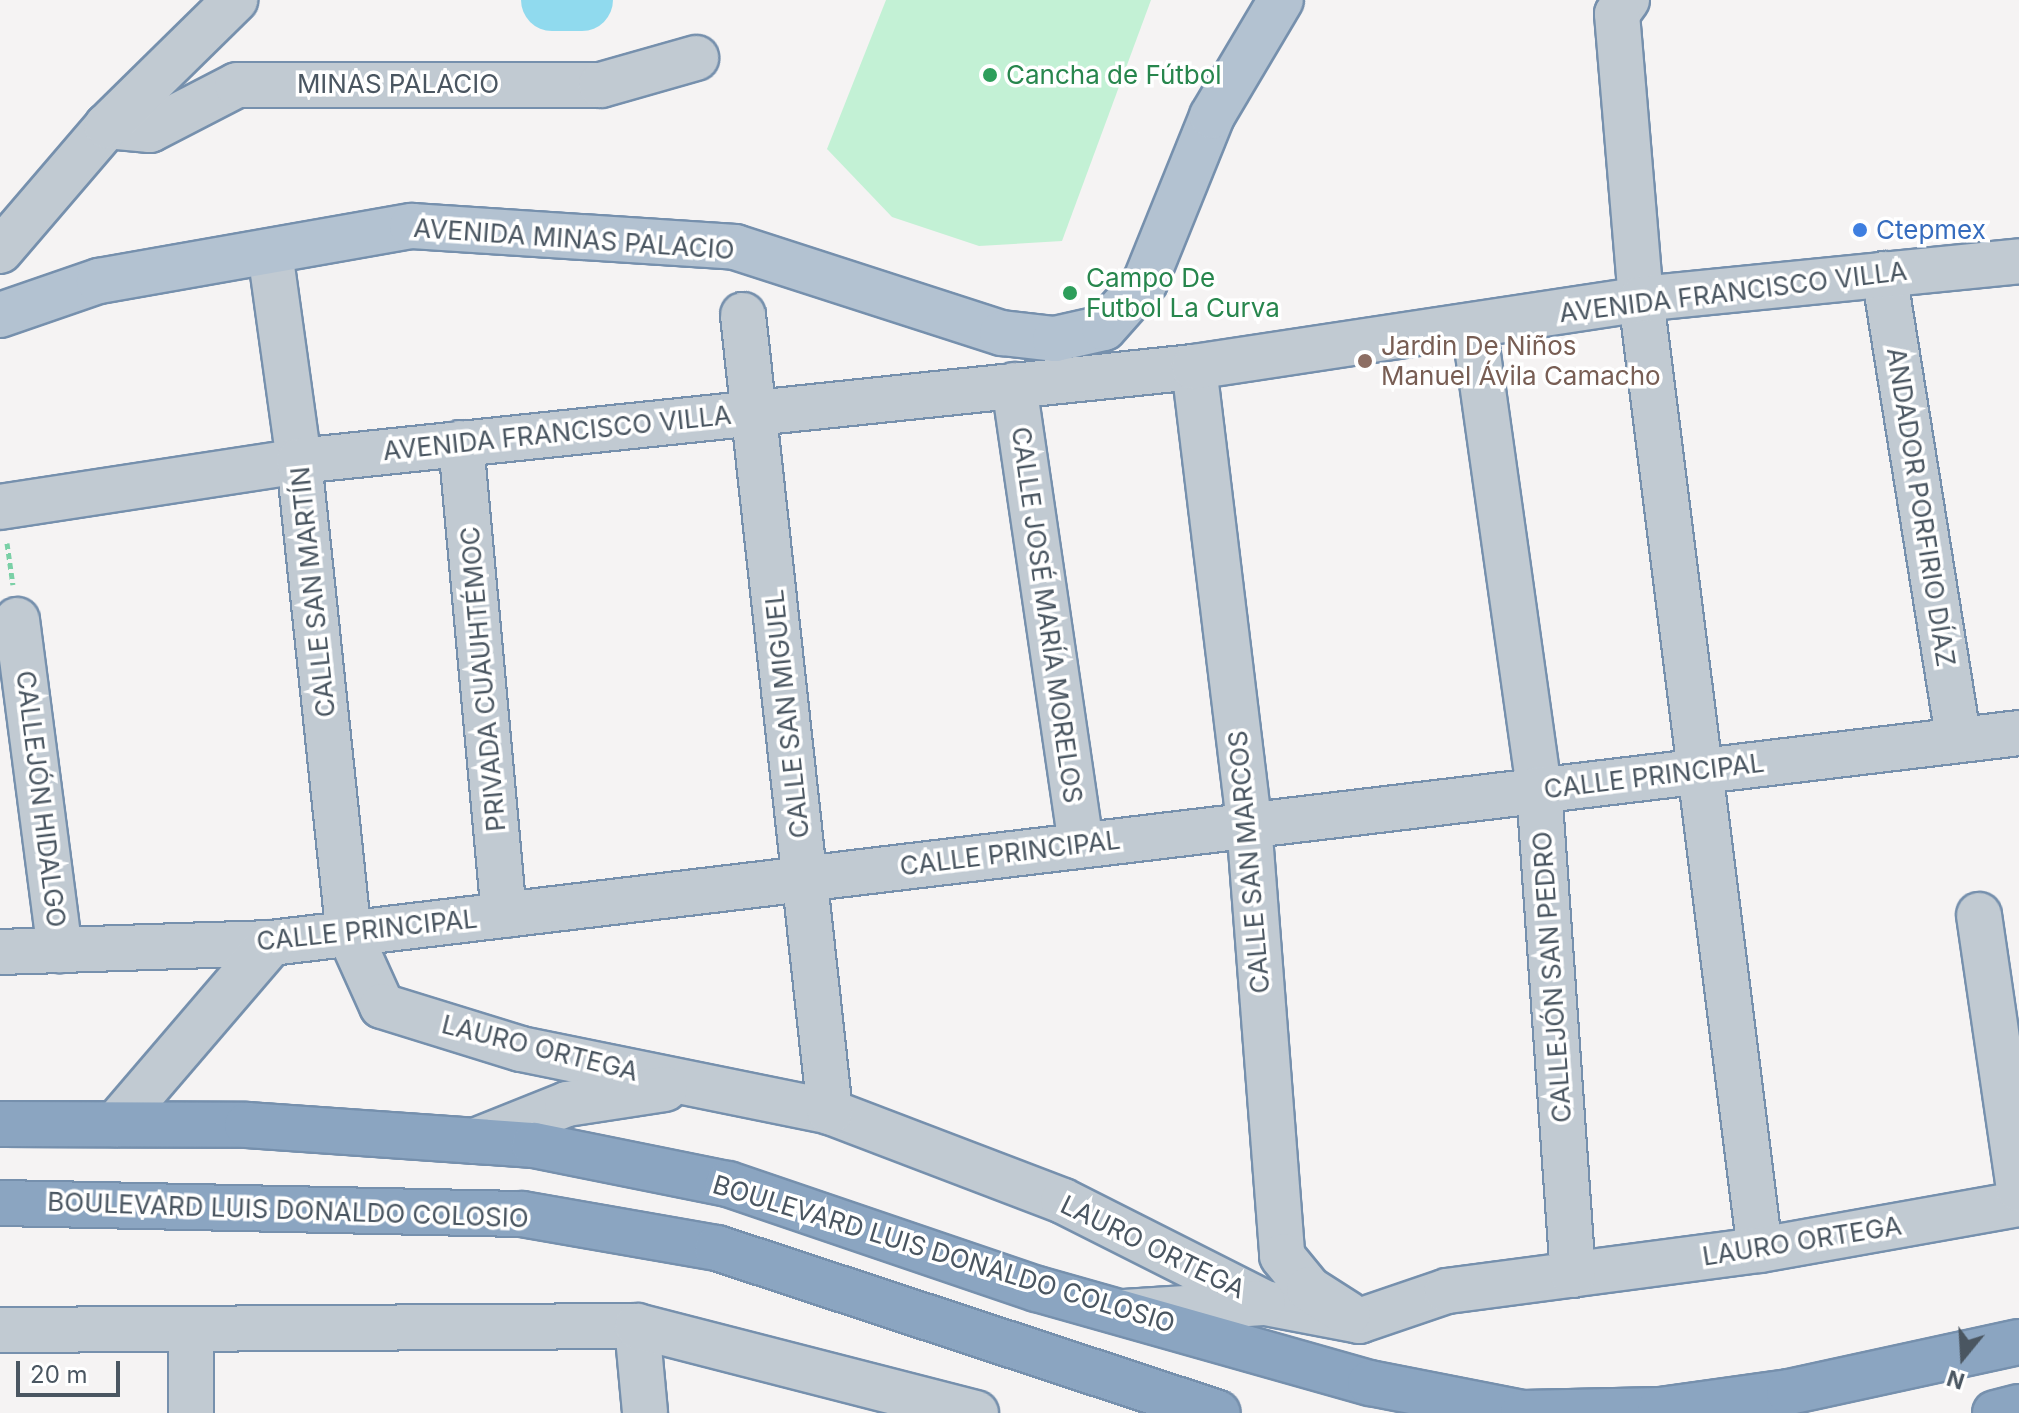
<!DOCTYPE html>
<meta charset="utf-8">
<style>
body{margin:0}
#map{position:relative;width:2019px;height:1413px;overflow:hidden;background:#f5f3f3;font-family:Inter,sans-serif}
div>[style]{position:absolute}
[style*='--x']{left:calc(var(--x)*1px);top:calc(var(--y)*1px);width:calc(var(--w)*1px);rotate:calc(var(--a)*1deg)}
.green>*{inset:0;background:#c3f1d5}
.river>*{height:62px;margin:-31px;padding:0 31px;transform-origin:31px;border-radius:31px;background:#90daee}
.path>*{height:5px;margin-top:-2.5px;transform-origin:0;background:repeating-linear-gradient(90deg,#7ad0a6 0 6px,transparent 0 10px)}
.roads{filter:drop-shadow(2px 0 #7690ad) drop-shadow(-2px 0 #7690ad) drop-shadow(0 2px #7690ad) drop-shadow(0 -2px #7690ad)}
.minor>*{height:44px;margin:-22px;padding:0 22px;transform-origin:22px;border-radius:22px;background:#c1cad2}
.major>*{height:44px;margin:-22px;padding:0 22px;transform-origin:22px;border-radius:22px;background:#b3c2d1}
.highway>*{height:44px;margin:-22px;padding:0 22px;transform-origin:22px;border-radius:22px;background:#8ba5c1}
.dots>*{width:22px;height:22px;translate:-50% -50%;box-sizing:border-box;border:4px solid #fff;border-radius:50%}
span{translate:-50% -50%;white-space:nowrap;text-align:center;line-height:1.15;-webkit-text-stroke:7px #fff;paint-order:stroke}
.leisure-label{font-size:26px;color:#27864d}
.left{translate:0 -50%;text-align:left}
.street-label{font-size:26px;color:#4a5661}
.shop-label{font-size:26px;color:#366cbe}
.education-label{font-size:26px;color:#785e54}
.north{position:absolute;left:1923px;top:1317px;width:80px;height:80px;-webkit-text-stroke:6px #fff;paint-order:stroke;rotate:198deg;font-size:22px;font-weight:700;line-height:32px;text-align:center;color:#4a5661}
.north::after{content:'';display:block;margin:auto;width:28px;height:36px;background:#4a5661;clip-path:polygon(50% 0,100% 100%,50% 72%,0 100%)}
.scale{position:absolute;left:16px;top:1361px;width:104px;height:36px;box-sizing:border-box;border:4px solid #4a5661;border-top:0;padding-left:10px;font-size:24px;line-height:28px;white-space:nowrap;color:#4a5661;-webkit-text-stroke:6px #fff;paint-order:stroke}
</style>
<div id="map">
<div class="green">
<i style="clip-path:polygon(886px 0,1151px 0,1062px 241px,979px 246px,892px 217px,827px 149px)"></i>
</div>
<div class="river">
<i style="--x:552;--y:0;--w:30;--a:0"></i>
</div>
<div class="path">
<i style="--x:7;--y:543;--w:42;--a:81.9"></i>
</div>
<div class="roads">
<div class="minor">
<i style="--x:1627;--y:0;--w:17;--a:126"></i>
<i style="--x:1617;--y:14;--w:286;--a:85.2"></i>
<i style="--x:1641;--y:299;--w:958;--a:82.87"></i>
<i style="--x:107;--y:126;--w:43;--a:5.3"></i>
<i style="--x:150;--y:130;--w:98;--a:-27.3"></i>
<i style="--x:237;--y:85;--w:364;--a:0"></i>
<i style="--x:601;--y:85;--w:99;--a:-15.9"></i>
<i style="--x:0;--y:251;--w:165;--a:-49.4"></i>
<i style="--x:107;--y:126;--w:180;--a:-44.5"></i>
<i style="--x:270;--y:252;--w:211;--a:82.1"></i>
<i style="--x:299;--y:461;--w:475;--a:84"></i>
<i style="--x:349;--y:933;--w:80;--a:65.7"></i>
<i style="--x:382;--y:1006;--w:145;--a:17.2"></i>
<i style="--x:521;--y:1049;--w:315;--a:11.5"></i>
<i style="--x:830;--y:1112;--w:249;--a:20.9"></i>
<i style="--x:1063;--y:1201;--w:226;--a:26.8"></i>
<i style="--x:1265;--y:1303;--w:96;--a:10.8"></i>
<i style="--x:1359;--y:1321;--w:93;--a:-18.8"></i>
<i style="--x:1447;--y:1291;--w:316;--a:-7.5"></i>
<i style="--x:1760;--y:1250;--w:263;--a:-10.1"></i>
<i style="--x:1884;--y:274;--w:472;--a:80.9"></i>
<i style="--x:743;--y:315;--w:802;--a:83.77"></i>
<i style="--x:1477;--y:347;--w:446;--a:82"></i>
<i style="--x:1539;--y:789;--w:487;--a:86"></i>
<i style="--x:1194;--y:367;--w:459;--a:83.1"></i>
<i style="--x:1249;--y:823;--w:434;--a:85.6"></i>
<i style="--x:1282;--y:1256;--w:43;--a:50.7"></i>
<i style="--x:1309;--y:1289;--w:46;--a:32.7"></i>
<i style="--x:1014;--y:385;--w:465;--a:81.7"></i>
<i style="--x:461;--y:443;--w:474;--a:84.8"></i>
<i style="--x:0;--y:507;--w:303;--a:-8.7"></i>
<i style="--x:299;--y:461;--w:900;--a:-6"></i>
<i style="--x:1194;--y:367;--w:452;--a:-8.6"></i>
<i style="--x:1641;--y:299;--w:380;--a:-5.7"></i>
<i style="--x:17;--y:620;--w:333;--a:82.6"></i>
<i style="--x:1979;--y:915;--w:277;--a:81.7"></i>
<i style="--x:0;--y:952;--w:271;--a:-1.9"></i>
<i style="--x:271;--y:943;--w:1761;--a:-6.85"></i>
<i style="--x:116;--y:1124;--w:238;--a:-49.4"></i>
<i style="--x:475;--y:1141;--w:99;--a:-21.9"></i>
<i style="--x:567;--y:1104;--w:99;--a:-8.7"></i>
<i style="--x:1124;--y:1312;--w:139;--a:-3.7"></i>
<i style="--x:637;--y:1326;--w:87;--a:84.7"></i>
<i style="--x:0;--y:1330;--w:637;--a:-0.36"></i>
<i style="--x:637;--y:1326;--w:350;--a:14.4"></i>
<i style="--x:191;--y:1331;--w:82;--a:90"></i>
</div>
<div class="major">
<i style="--x:0;--y:315;--w:105;--a:-19"></i>
<i style="--x:99;--y:281;--w:318;--a:-10"></i>
<i style="--x:412;--y:226;--w:324;--a:3.7"></i>
<i style="--x:735;--y:247;--w:281;--a:17.9"></i>
<i style="--x:1002;--y:333;--w:53;--a:6.5"></i>
<i style="--x:1055;--y:339;--w:50;--a:-12.7"></i>
<i style="--x:1104;--y:328;--w:62;--a:-48.3"></i>
<i style="--x:1145;--y:282;--w:179;--a:-68"></i>
<i style="--x:1212;--y:116;--w:135;--a:-59.3"></i>
</div>
<div class="highway">
<i style="--x:0;--y:1124;--w:247;--a:0.2"></i>
<i style="--x:247;--y:1125;--w:288;--a:4"></i>
<i style="--x:534;--y:1145;--w:198;--a:11.4"></i>
<i style="--x:728;--y:1184;--w:326;--a:18.8"></i>
<i style="--x:1037;--y:1289;--w:346;--a:15.8"></i>
<i style="--x:1370;--y:1383;--w:156;--a:11.1"></i>
<i style="--x:1523;--y:1413;--w:137;--a:-1.3"></i>
<i style="--x:1660;--y:1410;--w:130;--a:-7.9"></i>
<i style="--x:1789;--y:1392;--w:235;--a:-12.3"></i>
<i style="--x:0;--y:1203;--w:522;--a:1.21"></i>
<i style="--x:522;--y:1214;--w:198;--a:9.9"></i>
<i style="--x:717;--y:1248;--w:527;--a:18.23"></i>
<i style="--x:1995;--y:1413;--w:25;--a:-14"></i>
</div>
</div>
<div class="dots">
<i style="left:990px;top:75px;background:#2e9e5b"></i>
<i style="left:1860px;top:230px;background:#3f7fe0"></i>
<i style="left:1070px;top:293px;background:#2e9e5b"></i>
<i style="left:1365px;top:361px;background:#8d6e63"></i>
</div>
<div class="leisure-label">
<span class="left" style="left:1006px;top:75px">Cancha de Fútbol</span>
<span class="left" style="left:1086px;top:293px">Campo De<br>Futbol La Curva</span>
</div>
<div class="street-label">
<span style="left:398px;top:84px">MINAS PALACIO</span>
<span style="left:574px;top:239px;rotate:4deg">AVENIDA MINAS PALACIO</span>
<span style="left:1733px;top:292px;rotate:-7deg">AVENIDA FRANCISCO VILLA</span>
<span style="left:557px;top:433px;rotate:-6deg">AVENIDA FRANCISCO VILLA</span>
<span style="left:1921px;top:507px;rotate:81deg">ANDADOR PORFIRIO DÍAZ</span>
<span style="left:313px;top:592px;rotate:-96deg">CALLE SAN MARTÍN</span>
<span style="left:1047px;top:615px;rotate:82deg">CALLE JOSÉ MARÍA MORELOS</span>
<span style="left:483px;top:679px;rotate:-95deg">PRIVADA CUAUHTÉMOC</span>
<span style="left:787px;top:714px;rotate:-96deg">CALLE SAN MIGUEL</span>
<span style="left:1654px;top:776px;rotate:-7deg">CALLE PRINCIPAL</span>
<span style="left:41px;top:799px;rotate:83deg">CALLEJÓN HIDALGO</span>
<span style="left:1010px;top:853px;rotate:-7deg">CALLE PRINCIPAL</span>
<span style="left:1249px;top:862px;rotate:-95deg">CALLE SAN MARCOS</span>
<span style="left:367px;top:930px;rotate:-6deg">CALLE PRINCIPAL</span>
<span style="left:1552px;top:977px;rotate:-94deg">CALLEJÓN SAN PEDRO</span>
<span style="left:540px;top:1048px;rotate:14deg">LAURO ORTEGA</span>
<span style="left:288px;top:1210px;rotate:2deg">BOULEVARD LUIS DONALDO COLOSIO</span>
<span style="left:1802px;top:1241px;rotate:-9deg">LAURO ORTEGA</span>
<span style="left:1153px;top:1247px;rotate:26deg">LAURO ORTEGA</span>
<span style="left:944px;top:1254px;rotate:17deg">BOULEVARD LUIS DONALDO COLOSIO</span>
</div>
<div class="shop-label">
<span class="left" style="left:1876px;top:230px">Ctepmex</span>
</div>
<div class="education-label">
<span class="left" style="left:1381px;top:361px">Jardin De Niños<br>Manuel Ávila Camacho</span>
</div>
<div class="north">N</div>
<div class="scale">20 m</div>
</div>
